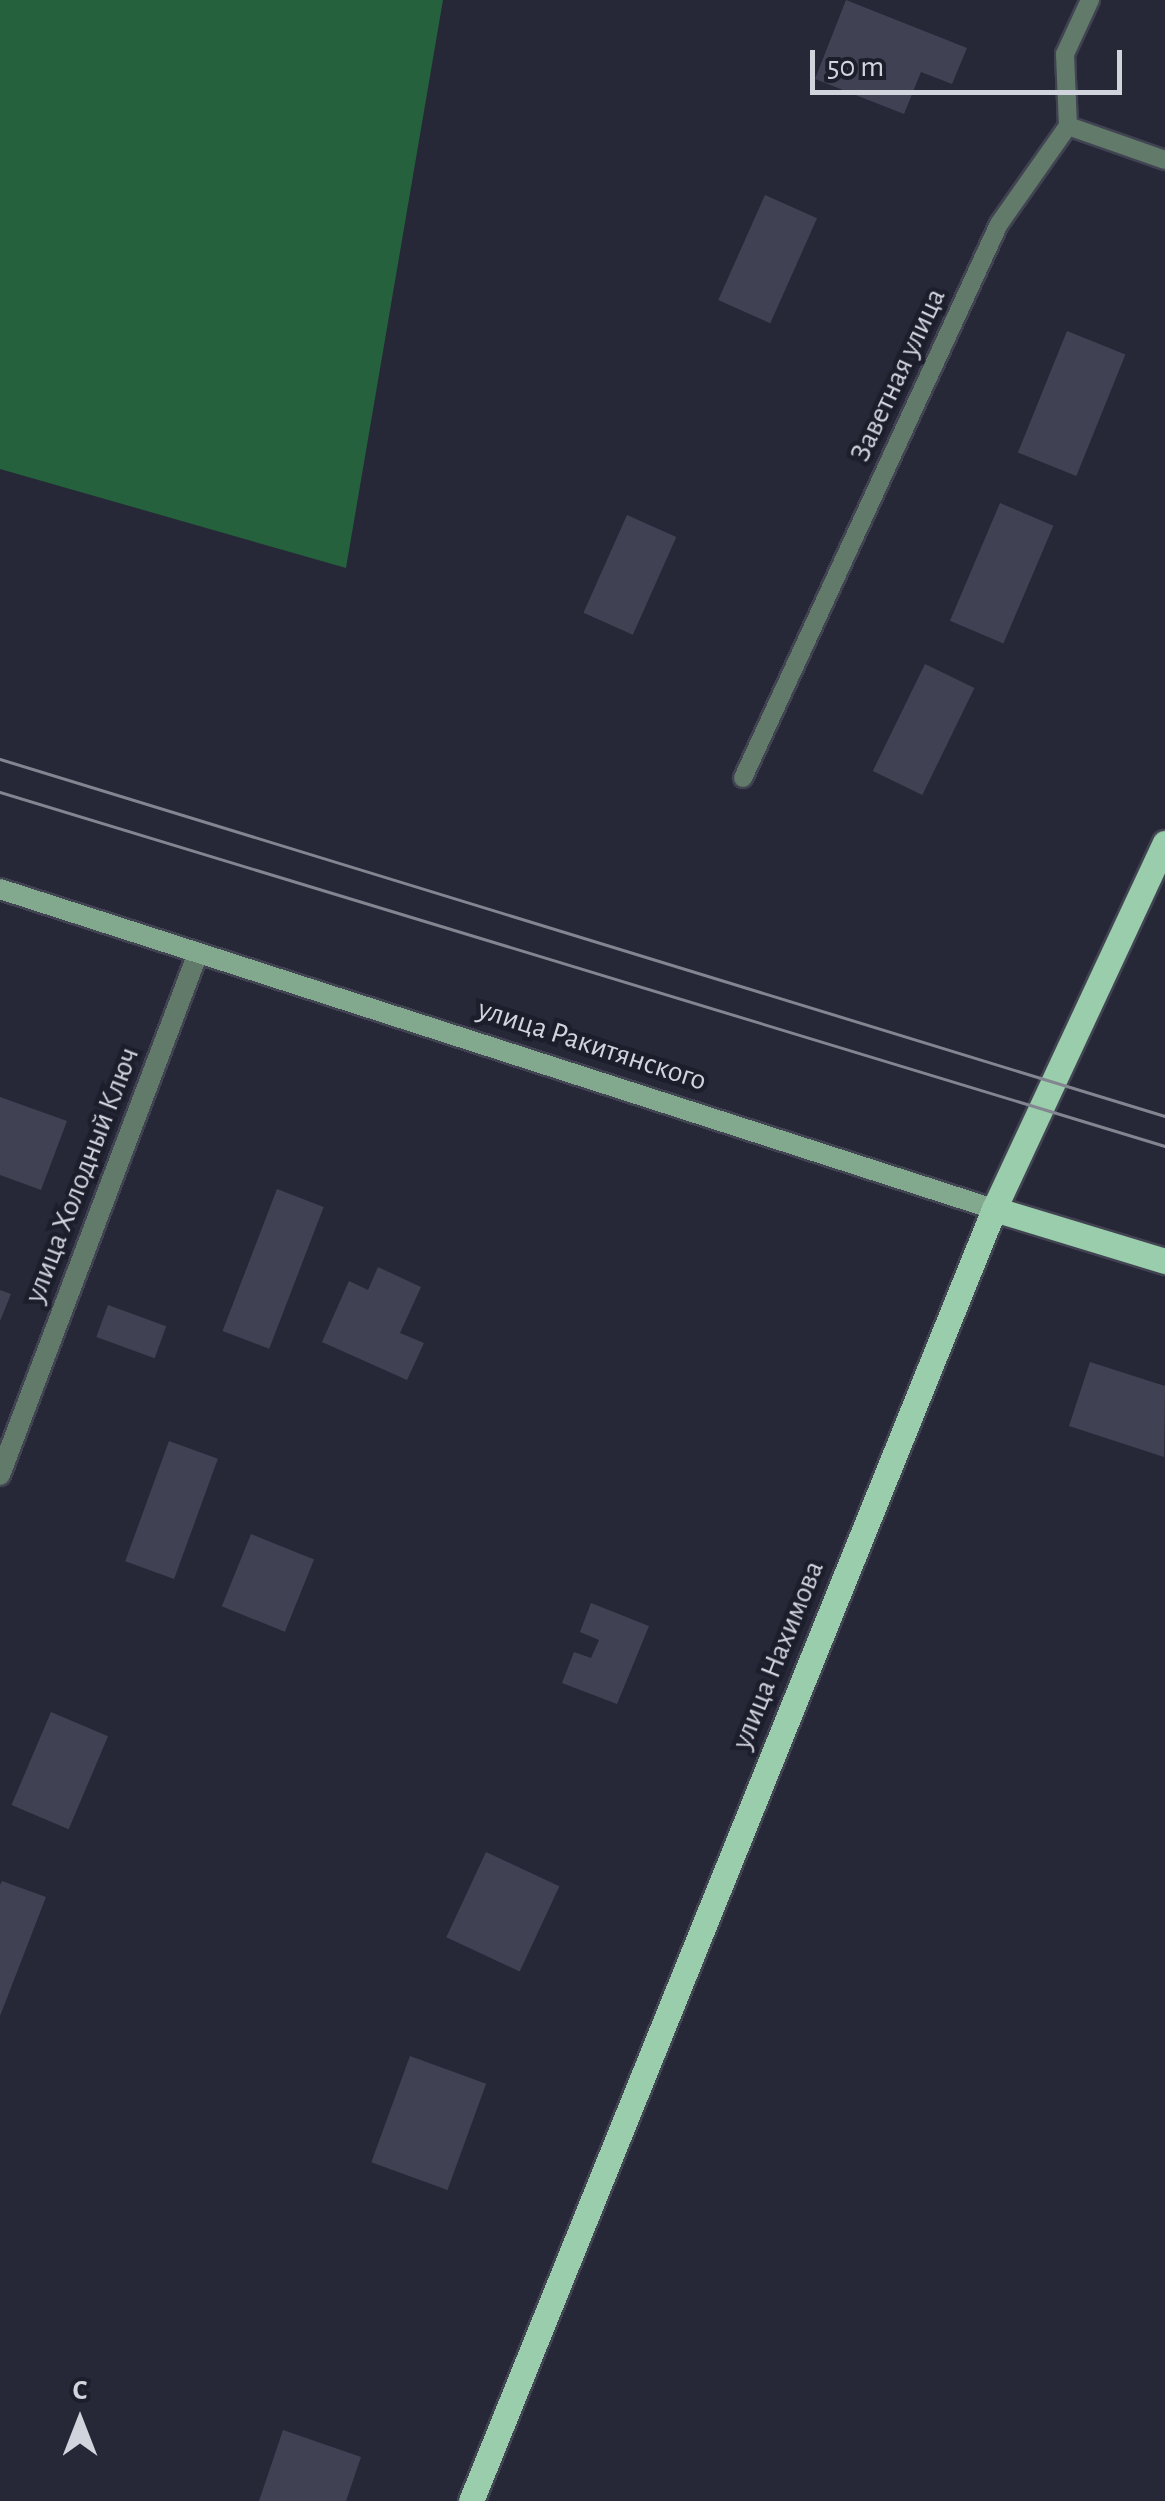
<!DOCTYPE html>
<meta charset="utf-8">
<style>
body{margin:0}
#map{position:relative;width:1165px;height:2501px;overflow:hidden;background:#262737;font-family:"Alegreya Sans",sans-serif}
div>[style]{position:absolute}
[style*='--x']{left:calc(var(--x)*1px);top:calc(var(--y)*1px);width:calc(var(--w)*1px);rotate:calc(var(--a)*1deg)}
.forest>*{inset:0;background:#26613e}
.building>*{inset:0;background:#404253;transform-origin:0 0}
.roads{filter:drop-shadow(2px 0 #414352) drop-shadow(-2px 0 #414352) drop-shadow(0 2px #414352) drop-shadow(0 -2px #414352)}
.lane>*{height:18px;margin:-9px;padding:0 9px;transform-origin:9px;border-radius:9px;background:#627a6a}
.street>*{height:20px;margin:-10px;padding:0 10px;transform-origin:10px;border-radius:10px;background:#627a6a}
.secondary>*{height:20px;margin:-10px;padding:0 10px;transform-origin:10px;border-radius:10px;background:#82a98e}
.primary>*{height:25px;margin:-12.5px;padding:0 12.5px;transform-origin:12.5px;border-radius:12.5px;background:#9acdab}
.tram>*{height:2.5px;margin:-1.25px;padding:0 1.25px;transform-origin:1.25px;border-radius:1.25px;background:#838591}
span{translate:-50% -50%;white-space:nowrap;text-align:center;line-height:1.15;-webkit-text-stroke:9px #1c1e2c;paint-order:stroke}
.street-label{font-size:30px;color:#d1d3dd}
.north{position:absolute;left:30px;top:2371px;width:100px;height:100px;-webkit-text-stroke:8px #1c1e2c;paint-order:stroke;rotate:0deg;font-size:28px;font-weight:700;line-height:40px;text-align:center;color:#d1d3dd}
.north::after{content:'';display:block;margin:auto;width:35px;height:45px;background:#d1d3dd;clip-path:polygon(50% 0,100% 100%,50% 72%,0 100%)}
.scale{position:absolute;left:810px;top:50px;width:312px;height:45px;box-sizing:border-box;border:5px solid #d1d3dd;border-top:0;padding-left:12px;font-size:30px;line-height:35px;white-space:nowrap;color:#d1d3dd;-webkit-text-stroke:8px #1c1e2c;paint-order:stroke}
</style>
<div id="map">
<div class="forest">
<i style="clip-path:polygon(0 0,443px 0,346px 568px,0 469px)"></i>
</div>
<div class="building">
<i style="clip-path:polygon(846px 0,967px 48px,952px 84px,921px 72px,904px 114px,815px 79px)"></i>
<i style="left:765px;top:195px;width:57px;height:115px;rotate:24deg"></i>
<i style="left:1067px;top:331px;width:63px;height:131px;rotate:22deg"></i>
<i style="left:1000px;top:503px;width:58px;height:128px;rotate:23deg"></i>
<i style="left:627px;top:515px;width:54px;height:107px;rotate:24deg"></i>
<i style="left:925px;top:664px;width:55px;height:119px;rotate:26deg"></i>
<i style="clip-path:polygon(0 1097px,67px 1121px,41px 1190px,0 1175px)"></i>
<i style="left:277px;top:1189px;width:50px;height:152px;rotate:21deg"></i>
<i style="clip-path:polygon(378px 1267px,421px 1287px,400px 1333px,424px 1343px,407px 1380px,322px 1342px,349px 1281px,368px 1290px)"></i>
<i style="clip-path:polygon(0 1290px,11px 1294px,0 1321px)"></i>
<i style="left:108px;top:1305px;width:62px;height:34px;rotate:20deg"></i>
<i style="clip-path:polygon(1090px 1362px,1165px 1386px,1164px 1457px,1069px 1426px)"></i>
<i style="left:169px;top:1441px;width:52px;height:128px;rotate:20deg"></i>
<i style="left:251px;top:1534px;width:68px;height:78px;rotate:22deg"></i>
<i style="clip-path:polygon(591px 1603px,649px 1626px,617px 1704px,562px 1683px,574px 1652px,591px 1658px,599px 1640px,580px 1632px)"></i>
<i style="left:51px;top:1712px;width:62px;height:101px;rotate:23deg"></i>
<i style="left:486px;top:1852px;width:81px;height:94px;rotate:25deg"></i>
<i style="clip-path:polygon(2px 1881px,46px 1897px,0 2016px,0 1885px)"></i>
<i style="left:410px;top:2056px;width:81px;height:113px;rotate:20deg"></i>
<i style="clip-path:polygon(283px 2430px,361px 2457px,346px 2501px,259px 2501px)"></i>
</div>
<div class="roads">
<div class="lane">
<i style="--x:1068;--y:126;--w:103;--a:19.3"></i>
<i style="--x:743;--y:778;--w:610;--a:-65.2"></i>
<i style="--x:999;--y:224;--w:120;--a:-54.9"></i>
<i style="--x:1068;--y:126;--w:72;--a:-92.4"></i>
<i style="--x:1065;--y:54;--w:60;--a:-65.2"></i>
</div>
<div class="street">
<i style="--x:0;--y:1475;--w:558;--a:-69.23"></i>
</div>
<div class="secondary">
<i style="--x:0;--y:889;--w:1044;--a:17.85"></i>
</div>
<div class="primary">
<i style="--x:994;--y:1209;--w:179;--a:16.9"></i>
<i style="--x:471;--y:2501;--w:1394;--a:-67.96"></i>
<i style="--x:994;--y:1209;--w:404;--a:-65"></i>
</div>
</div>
<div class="tram">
<i style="--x:0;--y:759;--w:1218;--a:17.04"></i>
<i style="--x:0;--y:792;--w:1218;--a:16.9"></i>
</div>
<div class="street-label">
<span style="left:898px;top:375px;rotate:-65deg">Заветная улица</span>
<span style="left:592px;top:1045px;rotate:18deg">улица Ракитянского</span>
<span style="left:82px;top:1175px;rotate:-69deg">улица Холодный Ключ</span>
<span style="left:778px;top:1655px;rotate:-68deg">улица Нахимова</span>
</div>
<div class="north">С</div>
<div class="scale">50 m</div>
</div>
